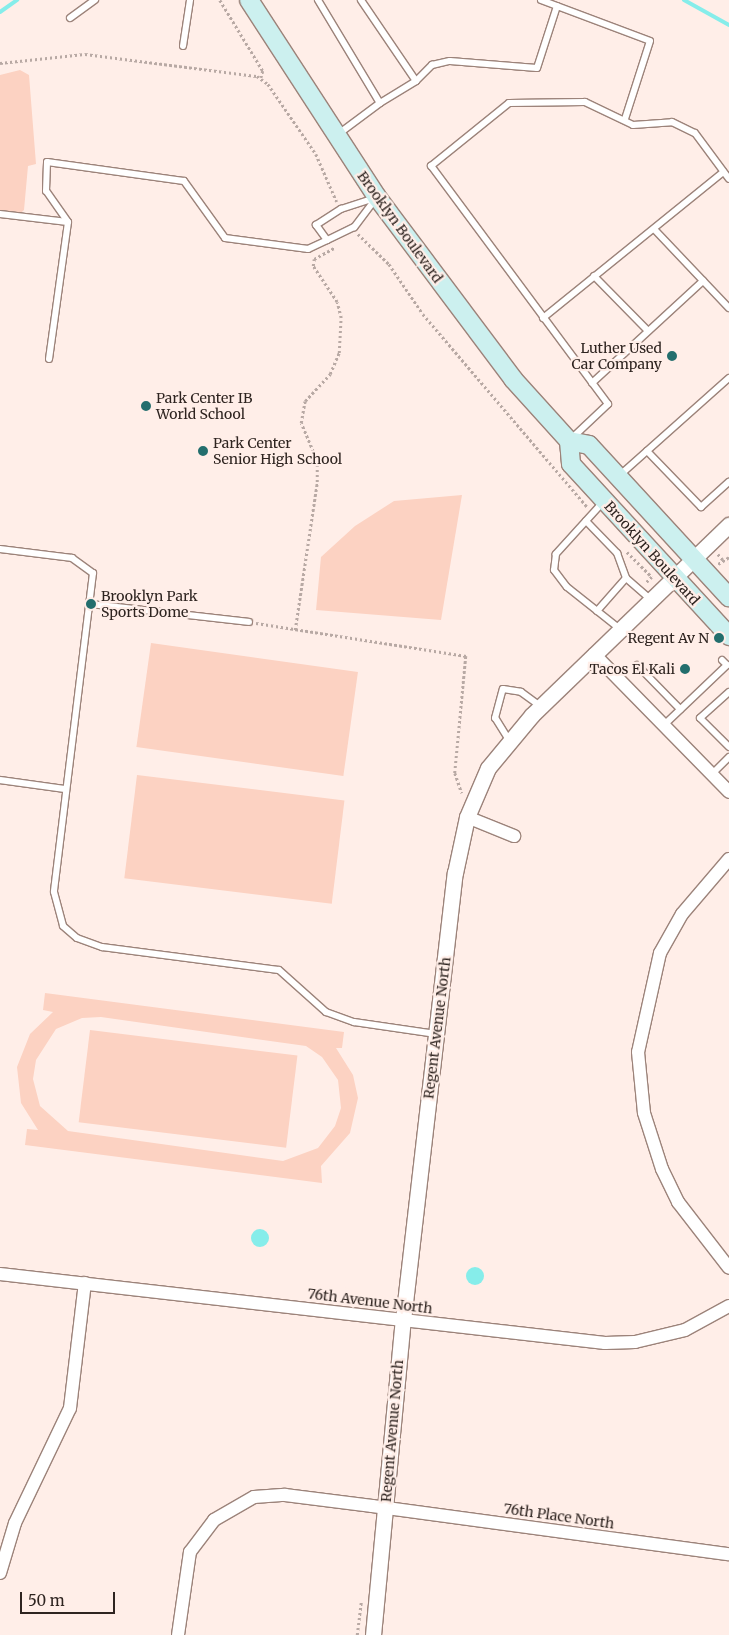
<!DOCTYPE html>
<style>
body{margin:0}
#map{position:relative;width:729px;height:1635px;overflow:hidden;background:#ffeee8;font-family:Merriweather,serif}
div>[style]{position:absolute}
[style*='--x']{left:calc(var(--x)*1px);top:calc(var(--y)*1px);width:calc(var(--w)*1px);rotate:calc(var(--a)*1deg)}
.green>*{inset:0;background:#fcd2c2;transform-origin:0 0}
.water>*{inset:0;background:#86edea}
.round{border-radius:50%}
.stream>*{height:4px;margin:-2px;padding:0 2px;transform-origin:2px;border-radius:2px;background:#86edea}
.path>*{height:2.5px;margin-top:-1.25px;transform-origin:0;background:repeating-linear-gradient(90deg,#b8a9a4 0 2.5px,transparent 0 5px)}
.roads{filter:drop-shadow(1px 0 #9c837a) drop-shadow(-1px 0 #9c837a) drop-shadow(0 1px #9c837a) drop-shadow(0 -1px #9c837a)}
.service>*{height:6px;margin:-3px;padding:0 3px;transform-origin:3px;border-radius:3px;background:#fff}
.minor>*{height:12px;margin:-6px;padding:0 6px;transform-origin:6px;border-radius:6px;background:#fff}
.tertiary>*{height:15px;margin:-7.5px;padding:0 7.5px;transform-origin:7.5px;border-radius:7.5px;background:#fff}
.secondary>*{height:18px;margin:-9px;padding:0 9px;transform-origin:9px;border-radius:9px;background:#ccf0ef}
.dots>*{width:14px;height:14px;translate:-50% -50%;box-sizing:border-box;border:2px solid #ffeee8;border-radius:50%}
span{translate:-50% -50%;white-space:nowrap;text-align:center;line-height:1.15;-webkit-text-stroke:4.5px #ffeee8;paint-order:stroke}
.street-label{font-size:14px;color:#2e2420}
.poi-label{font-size:14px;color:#2e2420}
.right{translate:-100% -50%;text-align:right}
.left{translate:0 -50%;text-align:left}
.scale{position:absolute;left:20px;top:1592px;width:95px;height:22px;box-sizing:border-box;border:2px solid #2e2420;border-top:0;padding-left:6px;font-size:15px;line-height:18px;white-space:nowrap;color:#2e2420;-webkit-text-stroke:4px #ffeee8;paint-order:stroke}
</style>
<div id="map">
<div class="green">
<i style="clip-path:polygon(20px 70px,29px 75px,36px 164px,28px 166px,24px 210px,15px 218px,0 216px,0 75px)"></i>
<i style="clip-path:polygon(462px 495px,441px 620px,316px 610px,321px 557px,355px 526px,394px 501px)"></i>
<i style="left:151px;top:643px;width:209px;height:105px;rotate:8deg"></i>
<i style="left:137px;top:775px;width:209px;height:104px;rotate:7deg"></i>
<i style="clip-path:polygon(evenodd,45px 993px,344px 1032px,342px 1048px,336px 1048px,353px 1075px,358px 1098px,350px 1133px,321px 1166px,322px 1183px,25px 1145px,27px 1129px,38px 1130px,21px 1103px,17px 1067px,30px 1034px,53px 1012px,43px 1010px,45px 993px,101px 1017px,306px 1046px,322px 1057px,338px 1080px,341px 1108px,335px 1126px,318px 1148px,283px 1161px,68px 1131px,40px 1106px,33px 1079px,36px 1060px,56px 1029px,82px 1018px,101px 1017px)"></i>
<i style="left:90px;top:1030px;width:209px;height:93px;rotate:7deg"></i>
</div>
<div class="water">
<i class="round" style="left:251px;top:1229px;width:18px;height:18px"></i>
<i class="round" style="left:466px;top:1267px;width:18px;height:18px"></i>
</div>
<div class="stream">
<i style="--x:684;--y:0;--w:51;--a:29.1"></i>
<i style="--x:0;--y:12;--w:21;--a:-35"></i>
</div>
<div class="path">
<i style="--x:220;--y:0;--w:83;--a:58.8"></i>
<i style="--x:263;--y:71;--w:7;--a:106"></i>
<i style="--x:0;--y:63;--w:85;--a:-6"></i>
<i style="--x:85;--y:54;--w:173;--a:7.3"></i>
<i style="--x:257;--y:76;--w:14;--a:36"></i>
<i style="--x:268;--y:84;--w:85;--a:55.6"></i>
<i style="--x:316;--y:154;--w:52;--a:66.4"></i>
<i style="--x:358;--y:234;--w:43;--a:44.1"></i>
<i style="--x:389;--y:264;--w:60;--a:55.8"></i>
<i style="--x:423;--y:314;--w:253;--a:49.6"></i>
<i style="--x:627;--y:552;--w:35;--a:45"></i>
<i style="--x:652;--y:577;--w:8;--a:135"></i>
<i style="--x:718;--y:554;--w:9;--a:49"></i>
<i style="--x:718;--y:564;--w:13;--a:-32"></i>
<i style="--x:256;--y:623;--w:213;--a:8.9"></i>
<i style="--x:466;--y:656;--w:118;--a:95.4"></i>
<i style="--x:455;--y:773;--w:21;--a:71"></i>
<i style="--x:295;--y:630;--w:150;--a:-81.5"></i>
<i style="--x:317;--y:482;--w:21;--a:-90"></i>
<i style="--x:317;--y:461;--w:41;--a:-112.8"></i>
<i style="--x:301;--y:423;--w:22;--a:-80"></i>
<i style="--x:305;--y:401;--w:37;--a:-47"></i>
<i style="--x:330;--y:374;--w:23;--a:-67"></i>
<i style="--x:339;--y:353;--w:35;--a:-87"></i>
<i style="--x:341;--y:318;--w:16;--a:-104"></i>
<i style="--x:337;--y:302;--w:43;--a:-123.7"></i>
<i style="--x:313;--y:266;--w:7;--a:-82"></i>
<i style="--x:314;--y:259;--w:23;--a:-29"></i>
<i style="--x:357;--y:1635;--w:34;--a:-83"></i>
</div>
<div class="roads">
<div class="service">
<i style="--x:318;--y:0;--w:120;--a:59"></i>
<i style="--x:380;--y:103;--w:42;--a:-31.4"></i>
<i style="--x:416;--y:81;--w:98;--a:-124.2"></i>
<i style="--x:541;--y:0;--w:116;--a:20.6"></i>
<i style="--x:650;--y:41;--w:82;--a:107.8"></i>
<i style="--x:70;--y:18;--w:31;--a:-36"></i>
<i style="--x:183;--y:46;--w:47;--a:-81.3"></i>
<i style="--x:416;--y:81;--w:23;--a:-45"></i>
<i style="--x:432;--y:65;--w:18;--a:-13"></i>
<i style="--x:450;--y:61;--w:87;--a:4.6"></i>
<i style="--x:537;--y:68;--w:65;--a:-72.1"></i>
<i style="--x:337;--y:135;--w:54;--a:-36.7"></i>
<i style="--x:377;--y:197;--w:38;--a:127"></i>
<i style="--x:354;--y:227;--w:30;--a:154"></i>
<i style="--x:327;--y:240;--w:19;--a:-126"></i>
<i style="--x:316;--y:225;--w:30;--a:-33"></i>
<i style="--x:341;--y:209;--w:38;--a:-18"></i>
<i style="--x:0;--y:214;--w:68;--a:6.7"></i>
<i style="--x:654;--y:229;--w:109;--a:46.5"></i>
<i style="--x:594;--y:276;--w:77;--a:45.5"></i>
<i style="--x:543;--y:318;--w:232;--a:-39"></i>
<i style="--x:49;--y:359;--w:138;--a:-82.1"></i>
<i style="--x:68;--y:222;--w:38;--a:-125"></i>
<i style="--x:46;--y:191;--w:29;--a:-88"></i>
<i style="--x:47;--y:162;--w:138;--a:7.9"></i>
<i style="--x:184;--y:181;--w:70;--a:54.3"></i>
<i style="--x:225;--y:238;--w:84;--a:7.5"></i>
<i style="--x:308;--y:249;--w:21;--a:-25"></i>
<i style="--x:592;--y:383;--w:151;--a:-42.6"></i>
<i style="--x:571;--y:439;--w:51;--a:-43.4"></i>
<i style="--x:608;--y:404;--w:297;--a:-126.6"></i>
<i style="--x:431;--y:166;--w:100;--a:-38.9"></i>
<i style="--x:509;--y:103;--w:76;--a:-0.8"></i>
<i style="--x:585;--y:102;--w:53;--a:25.6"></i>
<i style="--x:633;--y:125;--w:39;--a:-4"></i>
<i style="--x:672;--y:122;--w:25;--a:26"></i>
<i style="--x:695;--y:133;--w:57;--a:53.5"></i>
<i style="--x:647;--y:451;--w:78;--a:46"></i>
<i style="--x:701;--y:507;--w:38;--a:-42"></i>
<i style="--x:620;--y:475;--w:146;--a:-41.7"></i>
<i style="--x:604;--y:501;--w:72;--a:132.2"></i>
<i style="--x:556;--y:554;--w:16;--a:97"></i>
<i style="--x:554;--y:570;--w:21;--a:53"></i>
<i style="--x:567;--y:587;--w:68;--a:38.4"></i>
<i style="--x:586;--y:521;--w:45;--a:45.9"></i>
<i style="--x:617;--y:553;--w:27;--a:70"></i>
<i style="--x:0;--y:549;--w:73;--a:7.1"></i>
<i style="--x:72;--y:558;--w:26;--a:36"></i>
<i style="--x:93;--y:573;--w:321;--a:97"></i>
<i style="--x:54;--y:892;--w:35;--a:75"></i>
<i style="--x:63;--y:926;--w:18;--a:41"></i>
<i style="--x:77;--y:938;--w:27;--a:20"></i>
<i style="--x:102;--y:947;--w:178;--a:7.4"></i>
<i style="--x:279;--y:970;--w:63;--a:41.8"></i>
<i style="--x:326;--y:1012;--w:30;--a:20"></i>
<i style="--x:354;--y:1022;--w:83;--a:8.3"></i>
<i style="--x:91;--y:604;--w:159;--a:6.5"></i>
<i style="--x:597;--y:611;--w:44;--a:-48.7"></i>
<i style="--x:626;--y:578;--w:32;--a:41"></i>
<i style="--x:637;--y:665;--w:62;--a:45.7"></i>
<i style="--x:729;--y:692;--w:39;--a:138"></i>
<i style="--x:700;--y:718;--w:41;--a:45"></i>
<i style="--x:664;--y:725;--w:87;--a:-43.6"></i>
<i style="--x:727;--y:665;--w:7;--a:-135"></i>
<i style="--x:509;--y:740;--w:26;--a:-122"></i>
<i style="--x:495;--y:718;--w:30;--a:-75"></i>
<i style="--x:503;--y:689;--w:18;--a:9"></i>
<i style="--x:521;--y:692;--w:24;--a:36"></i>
<i style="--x:712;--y:774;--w:24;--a:-45"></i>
<i style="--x:0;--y:780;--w:66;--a:7.9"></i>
</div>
<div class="minor">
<i style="--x:594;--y:654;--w:193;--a:45.6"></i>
<i style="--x:467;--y:817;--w:51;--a:22"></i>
<i style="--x:729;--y:859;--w:72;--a:130.5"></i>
<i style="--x:682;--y:914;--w:45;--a:119.4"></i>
<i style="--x:660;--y:953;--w:101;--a:102.5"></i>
<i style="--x:638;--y:1052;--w:61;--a:84.4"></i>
<i style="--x:644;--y:1113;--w:59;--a:72.2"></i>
<i style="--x:662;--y:1169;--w:37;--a:64"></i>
<i style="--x:678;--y:1202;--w:83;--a:52.3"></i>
<i style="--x:0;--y:1274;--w:609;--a:6.51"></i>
<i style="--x:605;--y:1343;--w:30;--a:-2"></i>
<i style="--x:635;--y:1342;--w:51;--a:-13.5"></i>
<i style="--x:685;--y:1330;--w:50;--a:-28.6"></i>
<i style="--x:0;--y:1573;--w:52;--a:-73.3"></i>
<i style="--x:15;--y:1523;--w:127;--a:-64.4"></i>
<i style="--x:70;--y:1408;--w:126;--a:-83.2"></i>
<i style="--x:178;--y:1635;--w:84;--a:-81.8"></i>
<i style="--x:190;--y:1552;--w:40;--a:-53"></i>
<i style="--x:214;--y:1520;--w:46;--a:-29.9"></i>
<i style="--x:254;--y:1497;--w:31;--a:-4"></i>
<i style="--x:285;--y:1495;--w:88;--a:7.2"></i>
<i style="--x:372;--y:1506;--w:360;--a:7.7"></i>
</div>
<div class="tertiary">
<i style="--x:373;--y:1635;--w:316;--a:-84.6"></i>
<i style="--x:403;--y:1320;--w:450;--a:-83.4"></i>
<i style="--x:455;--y:873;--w:57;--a:-77.9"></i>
<i style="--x:467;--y:817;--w:53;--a:-66.8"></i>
<i style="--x:488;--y:768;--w:69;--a:-50.3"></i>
<i style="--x:532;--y:715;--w:274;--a:-44"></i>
</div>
<div class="secondary">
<i style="--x:249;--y:0;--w:235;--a:57"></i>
<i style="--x:377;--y:197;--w:227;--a:53.2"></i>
<i style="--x:513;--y:379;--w:84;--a:47.9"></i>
<i style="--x:569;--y:441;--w:23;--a:85"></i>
<i style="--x:571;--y:464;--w:234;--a:47.4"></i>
<i style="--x:569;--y:441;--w:20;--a:11"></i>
<i style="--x:589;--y:445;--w:207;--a:47.4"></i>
</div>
</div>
<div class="dots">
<i style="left:672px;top:356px;background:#236e6d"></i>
<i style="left:146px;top:406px;background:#236e6d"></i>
<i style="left:203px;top:451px;background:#236e6d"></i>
<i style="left:91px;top:604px;background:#236e6d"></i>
<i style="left:719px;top:638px;background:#236e6d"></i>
<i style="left:685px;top:669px;background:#236e6d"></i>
</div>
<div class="street-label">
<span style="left:400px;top:227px;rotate:54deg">Brooklyn Boulevard</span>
<span style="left:652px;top:553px;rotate:48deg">Brooklyn Boulevard</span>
<span style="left:437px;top:1028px;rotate:-83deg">Regent Avenue North</span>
<span style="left:370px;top:1301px;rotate:7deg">76th Avenue North</span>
<span style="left:392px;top:1431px;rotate:-85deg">Regent Avenue North</span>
<span style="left:559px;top:1516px;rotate:8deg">76th Place North</span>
</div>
<div class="poi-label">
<span class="right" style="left:662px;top:356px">Luther Used<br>Car Company</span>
<span class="left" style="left:156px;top:406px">Park Center IB<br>World School</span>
<span class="left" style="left:213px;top:451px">Park Center<br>Senior High School</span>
<span class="left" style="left:101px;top:604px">Brooklyn Park<br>Sports Dome</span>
<span class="right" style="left:709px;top:638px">Regent Av N</span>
<span class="right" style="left:675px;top:669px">Tacos El Kali</span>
</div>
<div class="scale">50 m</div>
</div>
